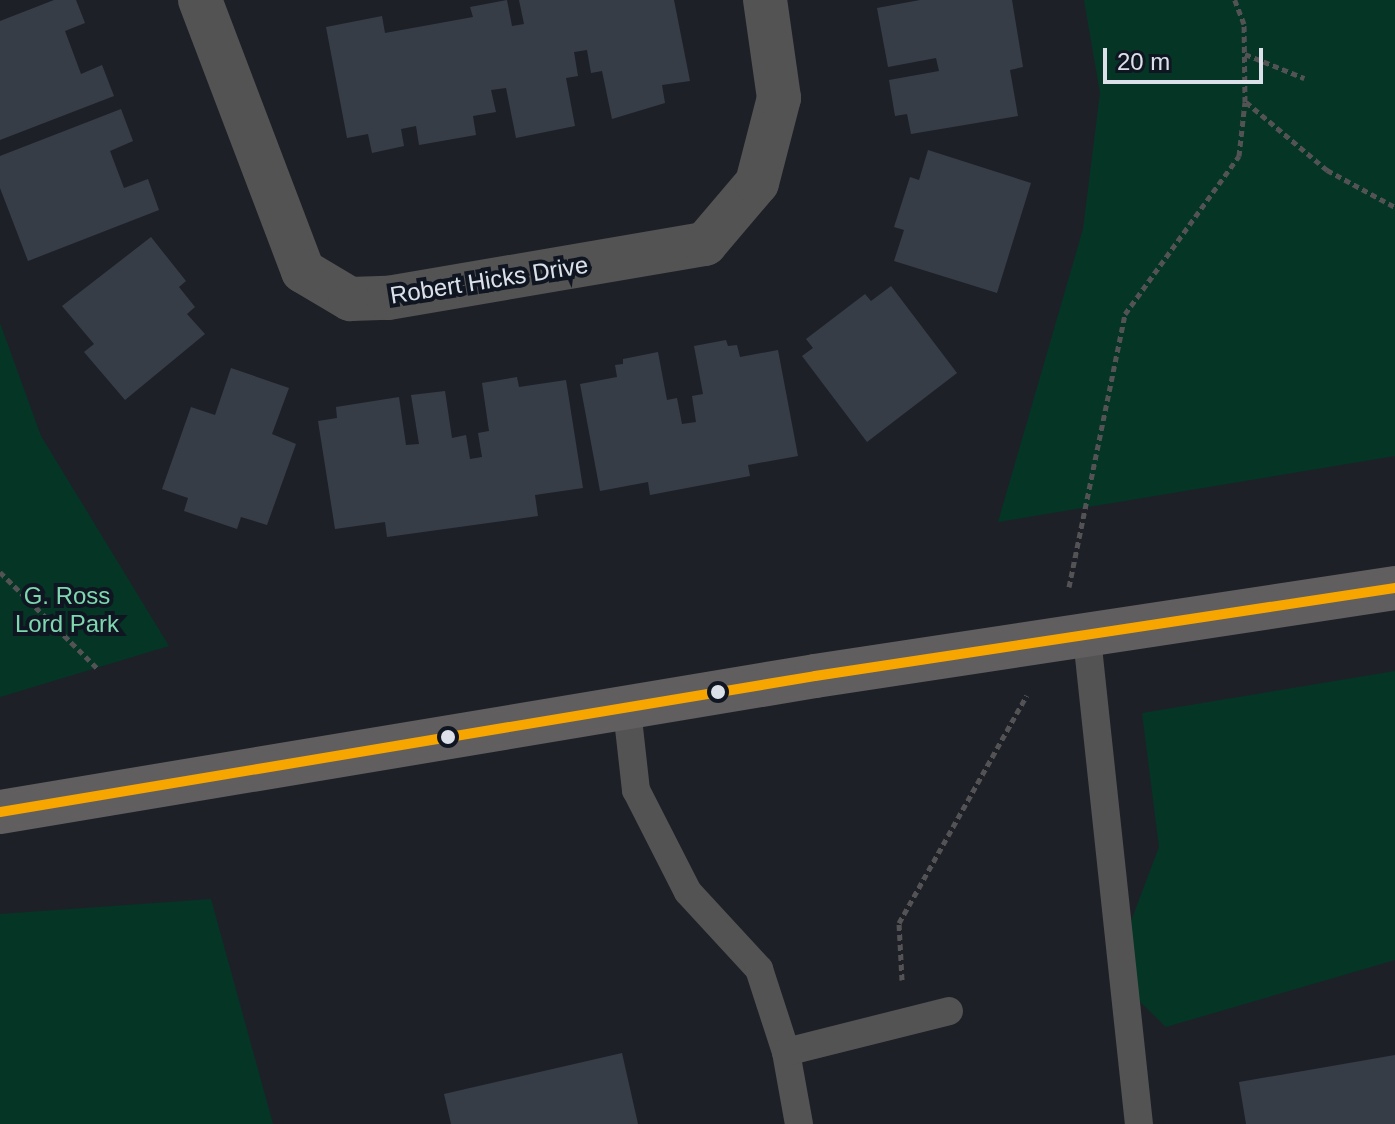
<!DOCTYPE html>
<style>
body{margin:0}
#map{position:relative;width:1395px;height:1124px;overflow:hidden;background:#1d2127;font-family:Helvetica,sans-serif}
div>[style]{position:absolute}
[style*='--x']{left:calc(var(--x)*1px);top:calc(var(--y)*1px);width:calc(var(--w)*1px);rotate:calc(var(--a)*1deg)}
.green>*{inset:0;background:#053525}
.building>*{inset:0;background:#373d47}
.path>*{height:5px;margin-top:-2.5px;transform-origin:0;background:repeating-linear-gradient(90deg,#535255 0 6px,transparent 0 10px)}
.lane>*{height:28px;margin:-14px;padding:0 14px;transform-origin:14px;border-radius:14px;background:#545354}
.street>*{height:44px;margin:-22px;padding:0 22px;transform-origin:22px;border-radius:22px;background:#545354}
.secondary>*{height:44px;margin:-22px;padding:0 22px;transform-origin:22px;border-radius:22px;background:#615e60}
.bus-1>*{height:10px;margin:-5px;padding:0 5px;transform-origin:5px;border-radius:5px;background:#f7a600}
.dots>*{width:22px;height:22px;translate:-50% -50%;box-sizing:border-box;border:4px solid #101621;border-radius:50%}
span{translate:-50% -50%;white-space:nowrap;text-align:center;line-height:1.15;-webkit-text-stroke:8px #101621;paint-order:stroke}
.street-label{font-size:24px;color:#dce1e9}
.park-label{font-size:24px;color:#7fd7b0}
.scale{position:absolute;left:1103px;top:48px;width:160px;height:36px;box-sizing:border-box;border:4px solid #dce1e9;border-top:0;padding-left:10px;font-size:24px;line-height:28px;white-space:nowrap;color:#dce1e9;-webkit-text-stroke:6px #101621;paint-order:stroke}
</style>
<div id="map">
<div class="green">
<i style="clip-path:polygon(1084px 0,1395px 0,1395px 456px,998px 522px,1083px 229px,1100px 93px)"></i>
<i style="clip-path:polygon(0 323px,41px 436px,169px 646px,0 697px)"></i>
<i style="clip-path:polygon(1395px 671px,1395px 960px,1166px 1027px,1133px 995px,1131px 921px,1159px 847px,1142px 713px)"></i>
<i style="clip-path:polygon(211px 899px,273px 1124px,0 1124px,0 914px)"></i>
</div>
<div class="building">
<i style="clip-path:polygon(54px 0,76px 0,85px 23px,65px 31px,81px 74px,102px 65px,114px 96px,0 140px,0 21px)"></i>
<i style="clip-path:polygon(507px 0,512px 26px,524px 24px,519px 0,674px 0,690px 81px,662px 85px,665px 103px,612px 119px,602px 71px,591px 73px,587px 50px,574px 52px,578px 76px,566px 78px,575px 126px,516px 138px,506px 88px,491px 90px,496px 112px,473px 116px,476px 135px,419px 145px,416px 126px,401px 129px,404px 146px,372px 153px,368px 134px,347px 138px,326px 27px,382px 16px,385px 33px,473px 17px,470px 7px)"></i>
<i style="clip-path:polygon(920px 0,1012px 0,1023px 67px,1010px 70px,1018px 116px,911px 134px,907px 114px,895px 116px,889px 80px,939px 71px,936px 58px,888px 67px,877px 8px)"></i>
<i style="clip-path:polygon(121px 109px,133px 141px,110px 151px,124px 188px,148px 179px,159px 210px,28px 261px,0 188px,0 156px)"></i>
<i style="clip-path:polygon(928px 150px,1031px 183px,997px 293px,894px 261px,904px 230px,894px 227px,910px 177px,919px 180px)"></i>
<i style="clip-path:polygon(151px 237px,186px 281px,179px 287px,195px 307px,187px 314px,205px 334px,125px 400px,84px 352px,94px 344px,62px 306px)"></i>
<i style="clip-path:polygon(891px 286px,957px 373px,867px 442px,802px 356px,813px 348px,806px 339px,865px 294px,871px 301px)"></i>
<i style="clip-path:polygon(726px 340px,728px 346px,737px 345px,740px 357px,778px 350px,798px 456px,748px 465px,750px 476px,650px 495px,648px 482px,600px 491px,580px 384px,617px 377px,615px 365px,623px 364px,623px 359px,658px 352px,667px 400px,677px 398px,682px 424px,696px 422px,692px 396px,703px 394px,694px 346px)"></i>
<i style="clip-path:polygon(231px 368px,289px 388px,272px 434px,296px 444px,267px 525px,241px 517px,237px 529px,184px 511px,188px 498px,162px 489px,191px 407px,215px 415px)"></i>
<i style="clip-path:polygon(517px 377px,519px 387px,566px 380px,583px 488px,535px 495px,538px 516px,387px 537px,385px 522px,335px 529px,318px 421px,337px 418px,336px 407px,399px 397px,406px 445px,419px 444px,411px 395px,445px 391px,452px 438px,466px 435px,470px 459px,482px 457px,478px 433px,489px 431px,482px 383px)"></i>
<i style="clip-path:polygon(622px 1053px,638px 1124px,451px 1124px,444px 1094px)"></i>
<i style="clip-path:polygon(1395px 1055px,1395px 1124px,1246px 1124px,1239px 1082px)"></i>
</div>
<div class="path">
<i style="--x:1245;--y:54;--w:64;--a:22.1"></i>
<i style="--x:1246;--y:102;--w:106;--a:40"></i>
<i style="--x:1327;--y:170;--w:77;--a:28.6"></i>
<i style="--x:0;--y:572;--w:139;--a:44.7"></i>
<i style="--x:1069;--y:587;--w:279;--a:-78.4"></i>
<i style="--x:1125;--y:314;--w:195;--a:-54.2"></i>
<i style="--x:1239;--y:156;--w:54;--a:-83.7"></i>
<i style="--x:1245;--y:102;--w:78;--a:-90.7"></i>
<i style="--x:1244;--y:24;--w:26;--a:-111"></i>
<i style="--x:902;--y:980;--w:57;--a:-93"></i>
<i style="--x:899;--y:923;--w:261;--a:-60.7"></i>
</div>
<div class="lane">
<i style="--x:1087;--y:638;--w:489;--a:83.9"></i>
<i style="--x:627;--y:710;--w:81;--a:83.6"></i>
<i style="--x:636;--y:790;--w:114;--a:63"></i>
<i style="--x:688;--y:892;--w:105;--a:47.3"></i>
<i style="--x:759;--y:969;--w:87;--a:72"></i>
<i style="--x:786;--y:1052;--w:73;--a:79.8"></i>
<i style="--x:786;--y:1052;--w:168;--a:-14.1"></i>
</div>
<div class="street">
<i style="--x:200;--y:0;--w:290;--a:69.2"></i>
<i style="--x:303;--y:271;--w:55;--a:30.8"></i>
<i style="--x:350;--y:299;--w:38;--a:-2"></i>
<i style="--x:388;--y:298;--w:322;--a:-9.7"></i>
<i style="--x:705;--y:244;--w:80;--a:-49.6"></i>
<i style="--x:757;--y:183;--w:88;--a:-75.5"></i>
<i style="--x:779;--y:98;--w:99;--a:-98.1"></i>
</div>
<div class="secondary">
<i style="--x:0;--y:812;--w:826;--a:-9.47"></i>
<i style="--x:815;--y:676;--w:587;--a:-8.63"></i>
</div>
<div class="bus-1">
<i style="--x:0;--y:812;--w:826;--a:-9.47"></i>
<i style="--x:815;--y:676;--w:587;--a:-8.63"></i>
</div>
<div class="dots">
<i style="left:718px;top:692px;background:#dce1e9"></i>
<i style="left:448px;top:737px;background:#dce1e9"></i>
</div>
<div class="street-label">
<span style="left:489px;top:280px;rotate:-9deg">Robert Hicks Drive</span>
</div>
<div class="park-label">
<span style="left:67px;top:610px">G. Ross<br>Lord Park</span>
</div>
<div class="scale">20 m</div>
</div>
